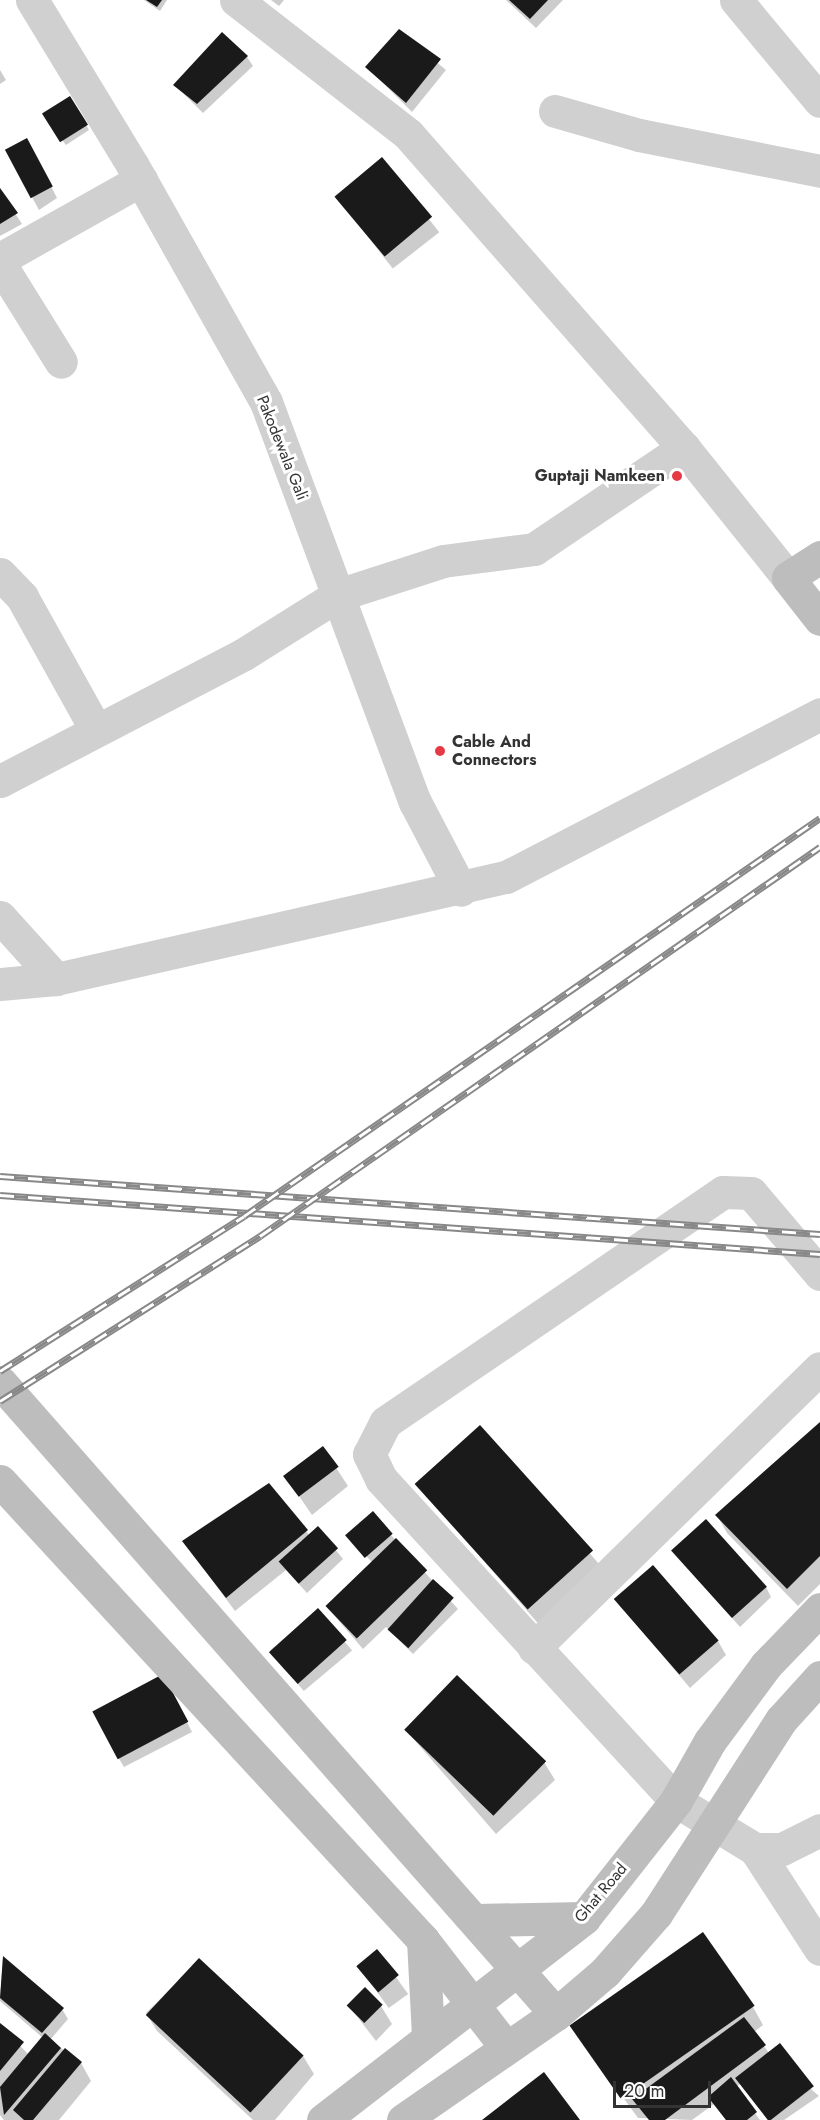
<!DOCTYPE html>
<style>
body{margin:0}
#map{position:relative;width:820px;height:2120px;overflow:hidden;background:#fff;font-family:Jost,sans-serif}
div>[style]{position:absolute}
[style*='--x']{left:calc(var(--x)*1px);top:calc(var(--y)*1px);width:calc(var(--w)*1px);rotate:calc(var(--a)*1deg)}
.shadow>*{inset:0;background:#0003;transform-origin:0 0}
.building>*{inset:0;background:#1a1a1a;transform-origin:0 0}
.minor>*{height:33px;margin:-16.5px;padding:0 16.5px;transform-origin:16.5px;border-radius:16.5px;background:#d0d0d0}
.tertiary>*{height:33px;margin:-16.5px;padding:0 16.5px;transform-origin:16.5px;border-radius:16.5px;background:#d0d0d0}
.secondary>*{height:33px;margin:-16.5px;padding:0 16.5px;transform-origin:16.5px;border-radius:16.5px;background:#bdbdbd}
.rail>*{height:7px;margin-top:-3.5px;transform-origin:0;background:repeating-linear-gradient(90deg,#fff 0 14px,#888 0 28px);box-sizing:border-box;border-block:2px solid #888}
.dots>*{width:16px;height:16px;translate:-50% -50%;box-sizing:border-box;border:3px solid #fff;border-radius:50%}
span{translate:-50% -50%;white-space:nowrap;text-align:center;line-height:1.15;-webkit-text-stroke:6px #fff;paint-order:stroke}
.street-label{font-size:16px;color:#333}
.poi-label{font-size:16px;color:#333;font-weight:700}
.right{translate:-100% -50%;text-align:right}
.left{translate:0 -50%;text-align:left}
.scale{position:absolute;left:613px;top:2081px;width:98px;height:27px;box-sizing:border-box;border:3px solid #333;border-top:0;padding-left:8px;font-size:18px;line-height:21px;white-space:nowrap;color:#333;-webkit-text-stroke:4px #fff;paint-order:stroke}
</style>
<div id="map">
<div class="shadow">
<i style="clip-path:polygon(144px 0,167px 0,160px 11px)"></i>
<i style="clip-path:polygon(271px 0,284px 0,279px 6px)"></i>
<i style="clip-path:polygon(506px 0,563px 0,536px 28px)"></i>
<i style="clip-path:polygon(399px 31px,446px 70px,412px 112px,367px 67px)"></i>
<i style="clip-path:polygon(247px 57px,253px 66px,203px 113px,175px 85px)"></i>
<i style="clip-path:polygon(0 70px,6px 80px,0 84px)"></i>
<i style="clip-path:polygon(70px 98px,89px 130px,66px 145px,46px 119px)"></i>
<i style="clip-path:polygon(32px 149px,57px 198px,39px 210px,7px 151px)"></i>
<i style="left:382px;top:159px;width:93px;height:59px;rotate:52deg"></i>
<i style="clip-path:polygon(0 190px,22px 224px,0 236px)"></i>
<i style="clip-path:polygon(820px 1424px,820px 1584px,798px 1606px,727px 1533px,717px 1515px)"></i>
<i style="left:480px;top:1427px;width:189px;height:85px;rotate:49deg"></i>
<i style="clip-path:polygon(323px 1448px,348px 1486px,312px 1515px,286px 1477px)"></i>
<i style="clip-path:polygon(269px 1485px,310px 1536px,318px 1528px,343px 1559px,307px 1593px,286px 1570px,235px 1611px,184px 1542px)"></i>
<i style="clip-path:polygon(391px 1535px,458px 1609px,413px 1654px,386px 1627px,363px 1649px,326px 1606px,372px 1562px,350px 1540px)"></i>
<i style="clip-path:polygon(673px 1552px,766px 1587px,771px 1597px,740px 1627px)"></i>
<i style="clip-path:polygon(618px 1603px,718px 1641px,726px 1655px,690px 1688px)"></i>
<i style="left:318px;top:1610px;width:53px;height:63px;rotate:50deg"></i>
<i style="clip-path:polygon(168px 1685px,192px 1732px,124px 1767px,118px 1757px)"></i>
<i style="clip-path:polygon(405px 1729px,544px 1762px,555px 1780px,496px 1834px)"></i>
<i style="left:377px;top:1951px;width:53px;height:24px;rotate:54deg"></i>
<i style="clip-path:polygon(3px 1958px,62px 2009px,68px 2019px,50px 2040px,81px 2063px,91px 2081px,59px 2120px,4px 2120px,0 2115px,0 2025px,29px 2055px,43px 2038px,0 2001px)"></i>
<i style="clip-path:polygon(199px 1961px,303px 2056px,314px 2074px,275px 2120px,253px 2120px,157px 2031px,146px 2013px)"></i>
<i style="clip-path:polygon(349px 2006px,381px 2006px,392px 2024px,376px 2041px)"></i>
<i style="clip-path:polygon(753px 2007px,763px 2025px,754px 2032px,769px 2053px,819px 2096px,784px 2120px,768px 2120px,740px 2084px,736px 2087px,760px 2120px,726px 2120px,714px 2104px,692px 2120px,638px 2118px,574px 2030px)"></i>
</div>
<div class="building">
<i style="clip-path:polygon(146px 0,162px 0,157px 7px)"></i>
<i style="clip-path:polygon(509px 0,548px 0,530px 19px)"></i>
<i style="clip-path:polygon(399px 29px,441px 59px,406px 103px,365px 67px)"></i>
<i style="clip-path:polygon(222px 32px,248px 56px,197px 104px,173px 85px)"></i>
<i style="left:70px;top:96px;width:34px;height:33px;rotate:58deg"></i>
<i style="left:27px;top:138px;width:55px;height:25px;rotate:62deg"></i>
<i style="left:382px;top:157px;width:78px;height:62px;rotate:50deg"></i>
<i style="clip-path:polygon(0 188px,18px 213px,0 224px)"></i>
<i style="clip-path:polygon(820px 1422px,820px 1556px,787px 1589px,715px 1515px)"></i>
<i style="left:480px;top:1425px;width:169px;height:88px;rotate:48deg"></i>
<i style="left:323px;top:1446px;width:26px;height:50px;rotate:53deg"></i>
<i style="clip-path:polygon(269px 1483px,308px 1530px,226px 1598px,182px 1541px)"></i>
<i style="left:373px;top:1511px;width:30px;height:37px;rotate:49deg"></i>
<i style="left:706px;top:1519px;width:91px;height:47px;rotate:48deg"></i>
<i style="left:318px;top:1526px;width:30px;height:53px;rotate:48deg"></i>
<i style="left:396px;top:1538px;width:45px;height:98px;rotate:46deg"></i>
<i style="left:653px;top:1565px;width:100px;height:52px;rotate:49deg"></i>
<i style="left:433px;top:1579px;width:28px;height:68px;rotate:42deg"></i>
<i style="left:318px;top:1608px;width:43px;height:66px;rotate:48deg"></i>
<i style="left:163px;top:1674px;width:54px;height:80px;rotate:62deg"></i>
<i style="left:457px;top:1675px;width:124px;height:76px;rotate:44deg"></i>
<i style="left:703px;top:1932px;width:90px;height:163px;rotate:55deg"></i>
<i style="left:377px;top:1949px;width:34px;height:27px;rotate:50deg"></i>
<i style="clip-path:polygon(3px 1956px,64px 2008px,42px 2033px,0 1998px)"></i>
<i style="left:199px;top:1958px;width:143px;height:78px;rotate:43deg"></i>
<i style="left:365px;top:1987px;width:25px;height:26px;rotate:45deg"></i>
<i style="clip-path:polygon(744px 2017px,766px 2045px,665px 2120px,649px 2120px,632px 2099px)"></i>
<i style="clip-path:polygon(0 2023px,24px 2042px,0 2071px)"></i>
<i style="clip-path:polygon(45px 2033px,61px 2048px,4px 2115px,0 2087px)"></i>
<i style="left:780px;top:2043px;width:55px;height:57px;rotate:52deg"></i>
<i style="clip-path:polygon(65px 2048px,82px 2062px,33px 2120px,24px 2120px,13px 2110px)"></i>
<i style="clip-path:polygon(544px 2072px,580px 2120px,482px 2120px)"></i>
<i style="clip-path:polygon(731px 2077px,757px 2112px,747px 2120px,726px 2120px,708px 2097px)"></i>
</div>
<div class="minor">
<i style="--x:32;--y:0;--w:194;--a:58.7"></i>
<i style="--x:133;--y:166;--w:271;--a:60.6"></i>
<i style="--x:266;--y:402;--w:427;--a:69.6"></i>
<i style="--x:415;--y:802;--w:99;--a:62.4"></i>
<i style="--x:736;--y:0;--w:131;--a:50.3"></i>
<i style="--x:555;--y:111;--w:87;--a:15.9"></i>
<i style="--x:639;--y:135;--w:185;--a:11.2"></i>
<i style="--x:0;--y:259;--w:162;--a:-29.3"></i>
<i style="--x:0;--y:264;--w:115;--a:58.1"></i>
<i style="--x:0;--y:574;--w:32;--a:46"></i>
<i style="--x:22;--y:597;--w:152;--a:60.9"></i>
<i style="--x:0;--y:781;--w:275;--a:-27.5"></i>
<i style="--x:244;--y:654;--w:111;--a:-32.1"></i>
<i style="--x:338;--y:595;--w:110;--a:-17.9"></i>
<i style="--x:443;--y:561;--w:92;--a:-7.5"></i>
<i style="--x:534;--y:549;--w:181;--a:-34"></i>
<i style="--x:0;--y:917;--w:84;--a:47.9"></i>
<i style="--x:820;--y:1274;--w:106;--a:-130.4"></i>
<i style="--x:751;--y:1193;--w:28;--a:-178"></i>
<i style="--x:723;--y:1192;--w:409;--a:145.7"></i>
<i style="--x:385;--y:1423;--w:35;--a:117"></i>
<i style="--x:369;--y:1454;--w:28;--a:64"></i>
<i style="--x:381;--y:1479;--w:437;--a:47.5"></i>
<i style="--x:676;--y:1801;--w:92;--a:31.3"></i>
<i style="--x:755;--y:1849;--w:27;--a:0"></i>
<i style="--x:782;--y:1849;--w:42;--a:-26.6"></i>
<i style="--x:534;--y:1648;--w:400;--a:-44.4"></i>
<i style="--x:755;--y:1849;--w:119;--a:57"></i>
</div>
<div class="tertiary">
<i style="--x:236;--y:0;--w:218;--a:37.9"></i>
<i style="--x:408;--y:134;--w:418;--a:48.7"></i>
<i style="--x:684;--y:448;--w:166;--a:51.3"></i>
<i style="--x:0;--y:984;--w:56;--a:-5.1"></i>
<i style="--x:56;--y:979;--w:461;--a:-12.8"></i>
<i style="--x:506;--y:877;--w:354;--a:-27.4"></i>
</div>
<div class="secondary">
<i style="--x:820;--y:557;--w:38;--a:147"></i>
<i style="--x:788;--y:578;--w:52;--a:52"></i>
<i style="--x:0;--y:1382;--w:842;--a:48.66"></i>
<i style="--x:0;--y:1481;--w:624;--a:47.34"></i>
<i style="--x:423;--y:1940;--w:134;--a:52.3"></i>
<i style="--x:476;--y:1920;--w:108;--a:-1.1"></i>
<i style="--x:423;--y:1940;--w:97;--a:87"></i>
<i style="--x:323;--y:2120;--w:330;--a:-37.7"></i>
<i style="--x:584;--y:1918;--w:149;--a:-51.8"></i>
<i style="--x:676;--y:1801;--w:69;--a:-60.5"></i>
<i style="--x:710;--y:1741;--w:94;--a:-53.6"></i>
<i style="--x:766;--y:1665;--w:78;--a:-46"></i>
<i style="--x:403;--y:2120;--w:186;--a:-34.7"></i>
<i style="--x:556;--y:2014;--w:65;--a:-40.6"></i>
<i style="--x:605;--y:1972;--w:77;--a:-48.7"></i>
<i style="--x:656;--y:1914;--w:231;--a:-57.2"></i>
<i style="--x:781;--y:1720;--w:58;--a:-47.8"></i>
</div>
<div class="rail">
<i style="--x:0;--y:1176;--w:822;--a:4.05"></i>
<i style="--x:0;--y:1195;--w:822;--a:4.12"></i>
<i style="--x:0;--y:1371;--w:289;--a:-32.4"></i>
<i style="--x:244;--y:1216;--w:700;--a:-34.64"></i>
<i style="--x:0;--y:1401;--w:308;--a:-32.4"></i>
<i style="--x:260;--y:1236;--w:682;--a:-34.79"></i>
</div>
<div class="dots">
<i style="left:677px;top:476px;background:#e63946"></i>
<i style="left:440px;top:751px;background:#e63946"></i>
</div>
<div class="street-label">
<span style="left:282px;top:448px;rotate:68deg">Pakodewala Gali</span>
<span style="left:601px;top:1893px;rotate:-50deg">Ghat Road</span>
</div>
<div class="poi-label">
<span class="right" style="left:665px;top:476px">Guptaji Namkeen</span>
<span class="left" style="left:452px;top:751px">Cable And<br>Connectors</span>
</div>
<div class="scale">20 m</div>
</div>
